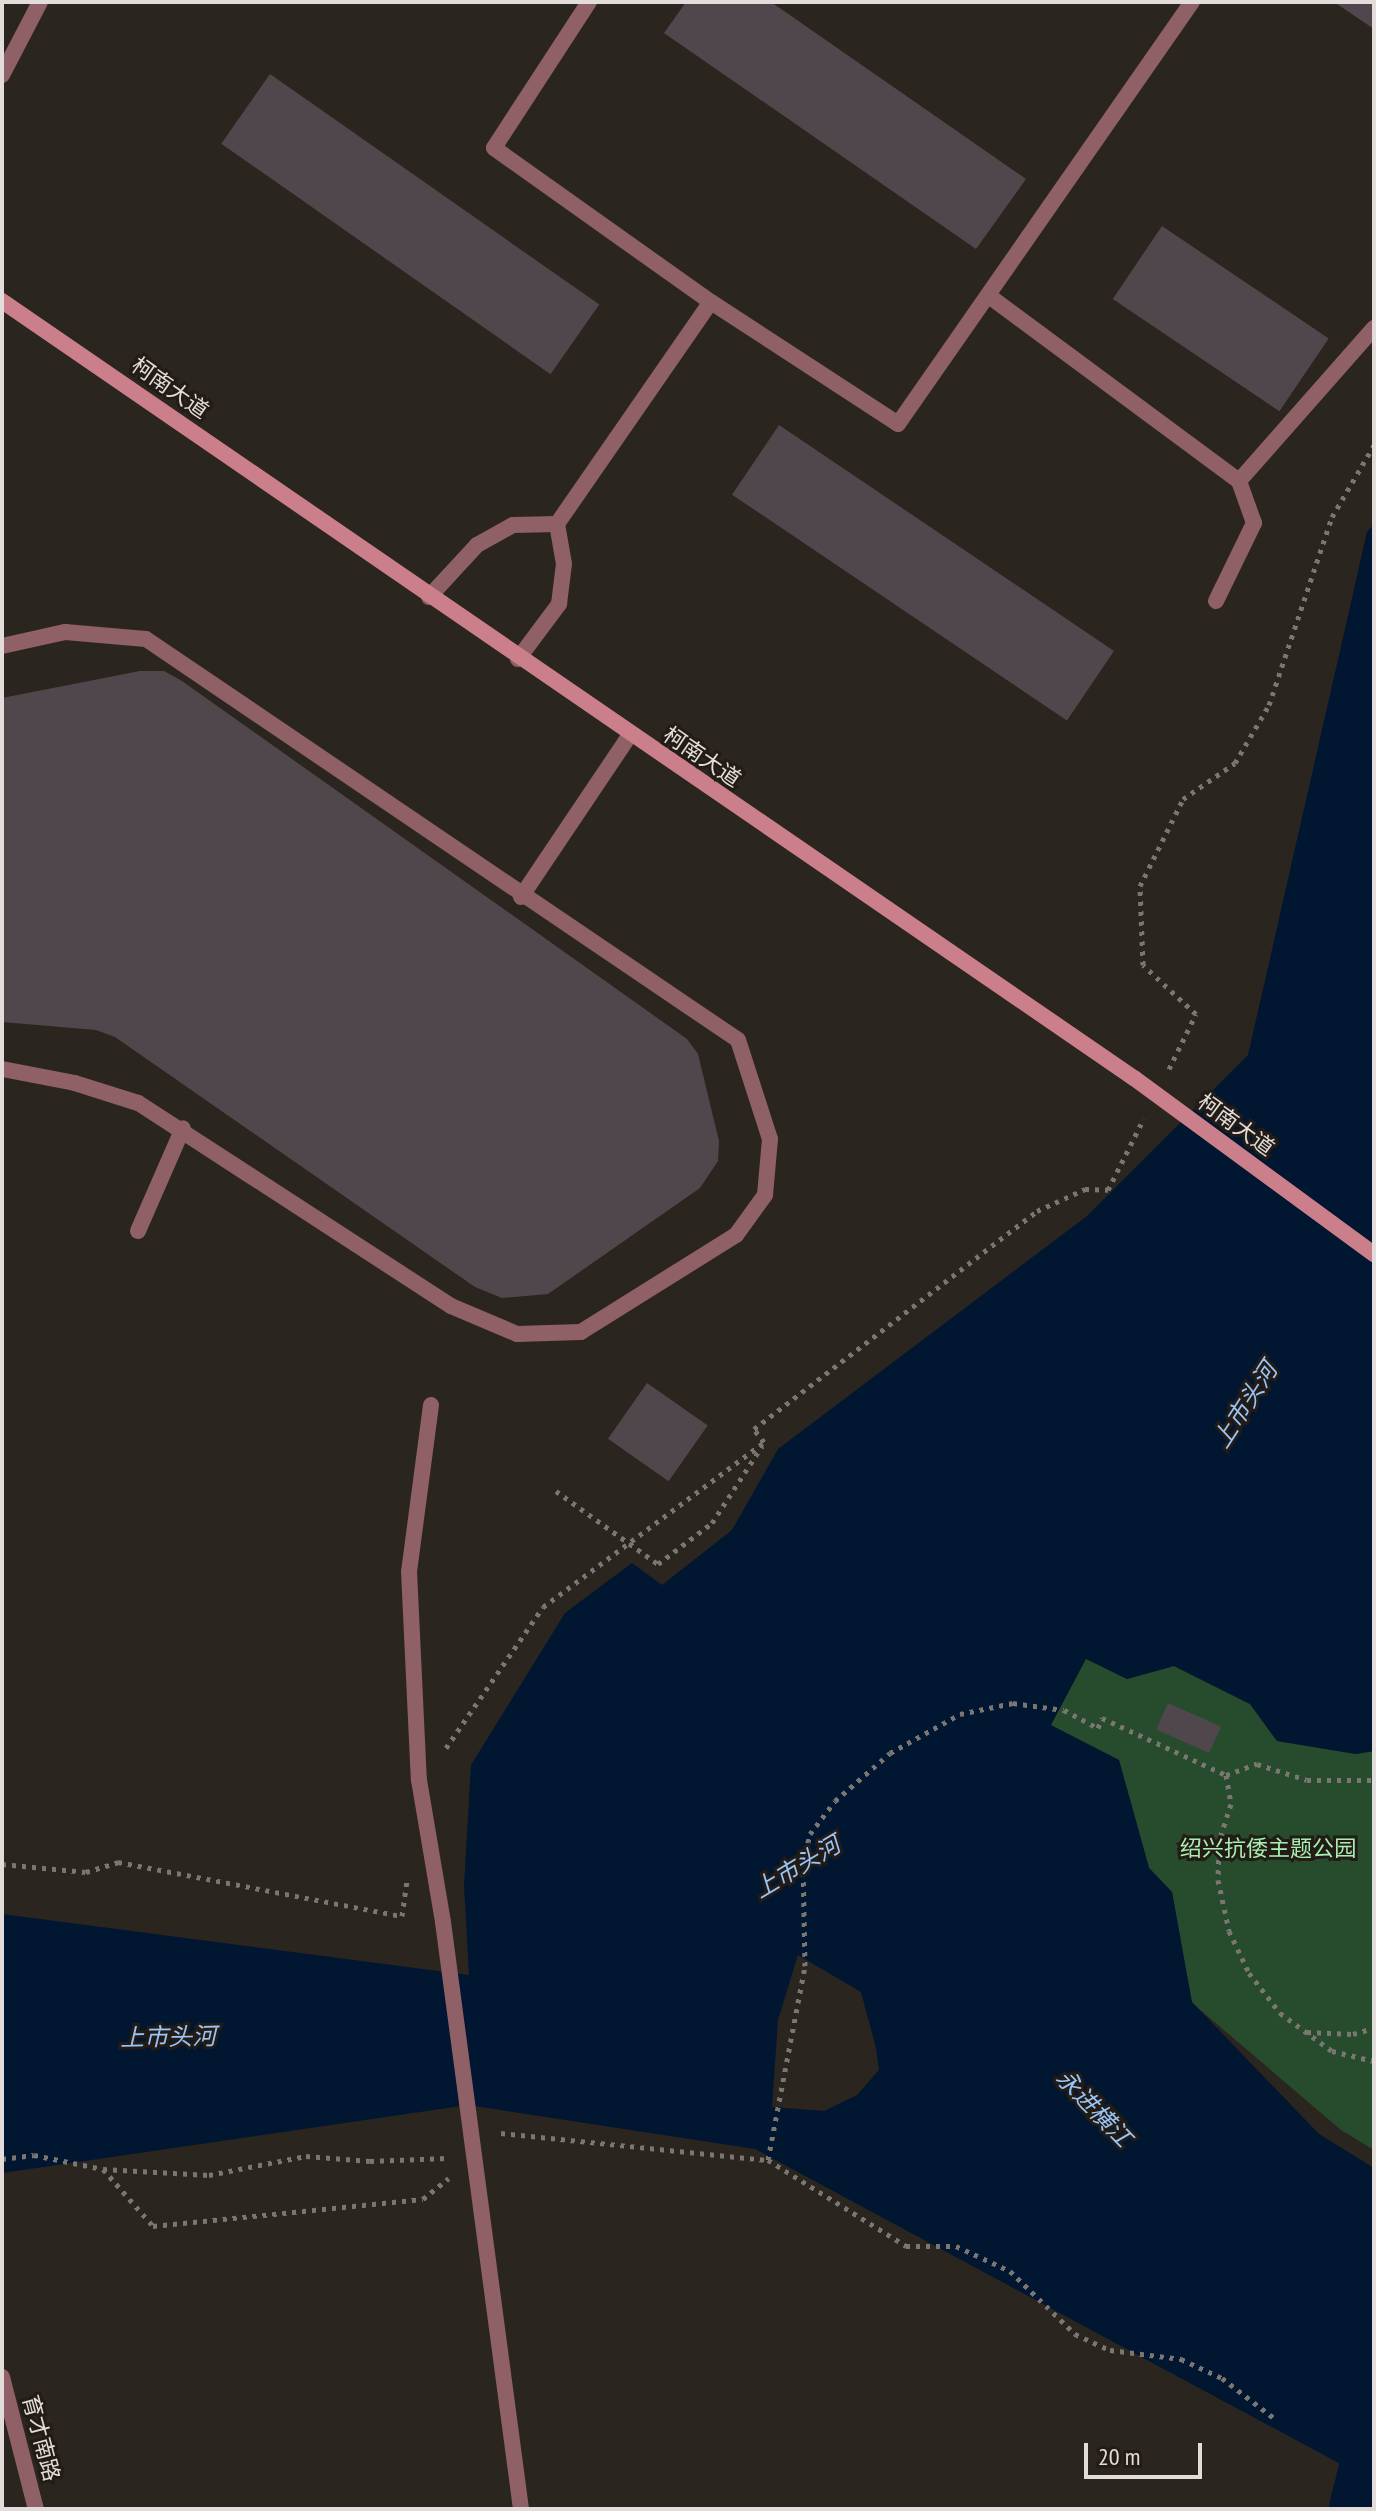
<!DOCTYPE html>
<meta charset="utf-8">
<style>
body{margin:0}
#map{position:relative;width:1376px;height:2511px;overflow:hidden;background:#2b251f;font-family:"PT Sans Narrow","Noto Sans SC",sans-serif}
div>[style]{position:absolute}
[style*='--x']{left:calc(var(--x)*1px);top:calc(var(--y)*1px);width:calc(var(--w)*1px);rotate:calc(var(--a)*1deg)}
.green>*{inset:0;background:#264c2d}
.water>*{inset:0;background:#001631}
.river>*{height:70px;margin:-35px;padding:0 35px;transform-origin:35px;border-radius:35px;background:#001631}
.building>*{inset:0;background:#50474c;transform-origin:0 0}
.path>*{height:5px;margin-top:-2.5px;transform-origin:0;background:repeating-linear-gradient(90deg,#7b7671 0 4px,transparent 0 10px)}
.service>*{height:16px;margin:-8px;padding:0 8px;transform-origin:8px;border-radius:8px;background:#8f6066}
.minor>*{height:16px;margin:-8px;padding:0 8px;transform-origin:8px;border-radius:8px;background:#8f6066}
.secondary>*{height:16px;margin:-8px;padding:0 8px;transform-origin:8px;border-radius:8px;background:#cb7f8a}
span{translate:-50% -50%;white-space:nowrap;text-align:center;line-height:1.15;-webkit-text-stroke:6px #221b16;paint-order:stroke}
.street-label{font-size:22px;color:#e2ddda}
.park-label{font-size:22px;color:#a8eeb1}
.water-label{font-size:24px;color:#98c4f7;font-style:italic}
.frame{position:absolute;inset:0;border:4px solid #e2ddda;pointer-events:none}
.scale{position:absolute;left:1084px;top:2443px;width:118px;height:36px;box-sizing:border-box;border:4px solid #e2ddda;border-top:0;padding-left:10px;font-size:24px;line-height:28px;white-space:nowrap;color:#e2ddda;-webkit-text-stroke:6px #221b16;paint-order:stroke}
</style>
<div id="map">
<div class="green">
<i style="clip-path:polygon(1086px 1658px,1127px 1679px,1174px 1666px,1250px 1704px,1277px 1741px,1356px 1754px,1374px 1751px,1374px 2150px,1341px 2130px,1191px 2002px,1172px 1892px,1149px 1868px,1119px 1760px,1050px 1726px)"></i>
</div>
<div class="water">
<i style="clip-path:polygon(evenodd,1374px 524px,1374px 1751px,1356px 1754px,1277px 1741px,1250px 1704px,1174px 1666px,1127px 1679px,1086px 1659px,1051px 1725px,1119px 1760px,1149px 1868px,1172px 1892px,1192px 2002px,1319px 2134px,1374px 2168px,1374px 2482px,755px 2149px,468px 2105px,2px 2173px,2px 1914px,469px 1975px,464px 1885px,471px 1765px,565px 1613px,632px 1563px,662px 1585px,732px 1530px,778px 1449px,1087px 1216px,1248px 1055px,1367px 532px,1374px 524px,798px 1955px,861px 1992px,876px 2048px,879px 2070px,857px 2095px,824px 2111px,772px 2107px,778px 2020px,798px 1955px)"></i>
</div>
<div class="river">
<i style="--x:1364;--y:2509;--w:41;--a:-76"></i>
</div>
<div class="building">
<i style="clip-path:polygon(686px 2px,771px 2px,1026px 179px,976px 249px,664px 33px)"></i>
<i style="clip-path:polygon(1334px 2px,1374px 2px,1374px 29px)"></i>
<i style="left:270px;top:74px;width:402px;height:85px;rotate:35deg"></i>
<i style="left:1162px;top:226px;width:201px;height:88px;rotate:34deg"></i>
<i style="left:779px;top:425px;width:404px;height:84px;rotate:34deg"></i>
<i style="clip-path:polygon(140px 671px,164px 671px,182px 681px,687px 1039px,698px 1054px,719px 1141px,718px 1161px,700px 1188px,548px 1294px,502px 1298px,475px 1287px,115px 1037px,96px 1030px,2px 1022px,2px 698px)"></i>
<i style="left:647px;top:1383px;width:74px;height:68px;rotate:35deg"></i>
<i style="left:1168px;top:1703px;width:58px;height:29px;rotate:24deg"></i>
</div>
<div class="path">
<i style="--x:1169;--y:1069;--w:61;--a:-63.9"></i>
<i style="--x:1196;--y:1014;--w:72;--a:-137.2"></i>
<i style="--x:1143;--y:965;--w:79;--a:-92.2"></i>
<i style="--x:1140;--y:886;--w:97;--a:-63.7"></i>
<i style="--x:1183;--y:799;--w:63;--a:-34.7"></i>
<i style="--x:1235;--y:763;--w:67;--a:-59.6"></i>
<i style="--x:1269;--y:705;--w:198;--a:-71.5"></i>
<i style="--x:1332;--y:517;--w:83;--a:-59.7"></i>
<i style="--x:556;--y:1491;--w:125;--a:35.6"></i>
<i style="--x:658;--y:1564;--w:68;--a:-37.2"></i>
<i style="--x:712;--y:1523;--w:92;--a:-57"></i>
<i style="--x:446;--y:1748;--w:171;--a:-55.5"></i>
<i style="--x:543;--y:1607;--w:276;--a:-36.7"></i>
<i style="--x:764;--y:1442;--w:16;--a:-128"></i>
<i style="--x:754;--y:1429;--w:357;--a:-37.6"></i>
<i style="--x:1037;--y:1211;--w:53;--a:-24.6"></i>
<i style="--x:1085;--y:1189;--w:23;--a:2"></i>
<i style="--x:1108;--y:1190;--w:80;--a:-63.4"></i>
<i style="--x:1226;--y:1775;--w:29;--a:80"></i>
<i style="--x:1231;--y:1804;--w:38;--a:108"></i>
<i style="--x:1219;--y:1840;--w:40;--a:91.4"></i>
<i style="--x:1218;--y:1880;--w:52;--a:77.8"></i>
<i style="--x:1229;--y:1931;--w:47;--a:64.5"></i>
<i style="--x:1249;--y:1973;--w:51;--a:52.2"></i>
<i style="--x:1280;--y:2013;--w:64;--a:36.2"></i>
<i style="--x:1332;--y:2051;--w:43;--a:13.4"></i>
<i style="--x:2;--y:1864;--w:84;--a:5.4"></i>
<i style="--x:86;--y:1872;--w:34;--a:-17"></i>
<i style="--x:118;--y:1862;--w:289;--a:10.8"></i>
<i style="--x:402;--y:1916;--w:37;--a:-82"></i>
<i style="--x:1307;--y:2032;--w:46;--a:2.5"></i>
<i style="--x:1353;--y:2034;--w:22;--a:-16"></i>
<i style="--x:501;--y:2133;--w:268;--a:5.8"></i>
<i style="--x:768;--y:2160;--w:163;--a:31.9"></i>
<i style="--x:906;--y:2246;--w:50;--a:0"></i>
<i style="--x:956;--y:2246;--w:60;--a:24.8"></i>
<i style="--x:1010;--y:2271;--w:91;--a:44.1"></i>
<i style="--x:1075;--y:2334;--w:38;--a:25"></i>
<i style="--x:1110;--y:2350;--w:72;--a:7.2"></i>
<i style="--x:1181;--y:2359;--w:45;--a:24.9"></i>
<i style="--x:1222;--y:2378;--w:66;--a:37.6"></i>
<i style="--x:2;--y:2159;--w:32;--a:-7"></i>
<i style="--x:34;--y:2155;--w:70;--a:11.5"></i>
<i style="--x:103;--y:2169;--w:76;--a:48.7"></i>
<i style="--x:153;--y:2226;--w:271;--a:-5.7"></i>
<i style="--x:423;--y:2199;--w:33;--a:-39"></i>
<i style="--x:768;--y:2160;--w:197;--a:-79.2"></i>
<i style="--x:805;--y:1966;--w:104;--a:-91.1"></i>
<i style="--x:803;--y:1862;--w:29;--a:-76"></i>
<i style="--x:810;--y:1834;--w:41;--a:-52.9"></i>
<i style="--x:835;--y:1801;--w:73;--a:-41.1"></i>
<i style="--x:890;--y:1753;--w:80;--a:-29.1"></i>
<i style="--x:960;--y:1714;--w:54;--a:-11.7"></i>
<i style="--x:1013;--y:1703;--w:51;--a:7.8"></i>
<i style="--x:1064;--y:1710;--w:38;--a:28"></i>
<i style="--x:1098;--y:1728;--w:11;--a:-68"></i>
<i style="--x:1102;--y:1718;--w:136;--a:24.7"></i>
<i style="--x:1226;--y:1775;--w:33;--a:-20"></i>
<i style="--x:1257;--y:1764;--w:52;--a:17.7"></i>
<i style="--x:1307;--y:1780;--w:67;--a:0"></i>
<i style="--x:103;--y:2169;--w:106;--a:3.2"></i>
<i style="--x:209;--y:2175;--w:99;--a:-11.1"></i>
<i style="--x:306;--y:2156;--w:64;--a:4.5"></i>
<i style="--x:370;--y:2161;--w:77;--a:-2.2"></i>
</div>
<div class="service">
<i style="--x:589;--y:2;--w:174;--a:123.1"></i>
<i style="--x:494;--y:148;--w:266;--a:35.4"></i>
<i style="--x:711;--y:302;--w:223;--a:33.1"></i>
<i style="--x:898;--y:424;--w:514;--a:-55.14"></i>
<i style="--x:989;--y:296;--w:311;--a:36.5"></i>
<i style="--x:429;--y:597;--w:71;--a:-47.3"></i>
<i style="--x:477;--y:545;--w:41;--a:-29.1"></i>
<i style="--x:513;--y:525;--w:44;--a:-1.3"></i>
<i style="--x:557;--y:524;--w:270;--a:-55.3"></i>
<i style="--x:1216;--y:601;--w:87;--a:-64"></i>
<i style="--x:1254;--y:523;--w:45;--a:-109.7"></i>
<i style="--x:1239;--y:481;--w:204;--a:-48.6"></i>
<i style="--x:2;--y:646;--w:65;--a:-12.5"></i>
<i style="--x:65;--y:632;--w:81;--a:4.9"></i>
<i style="--x:146;--y:639;--w:715;--a:34.11"></i>
<i style="--x:738;--y:1040;--w:104;--a:72.1"></i>
<i style="--x:770;--y:1139;--w:56;--a:95.1"></i>
<i style="--x:765;--y:1195;--w:49;--a:125.9"></i>
<i style="--x:736;--y:1235;--w:183;--a:148"></i>
<i style="--x:581;--y:1332;--w:64;--a:178.2"></i>
<i style="--x:517;--y:1334;--w:72;--a:-157"></i>
<i style="--x:451;--y:1306;--w:373;--a:-147"></i>
<i style="--x:138;--y:1103;--w:66;--a:-162.4"></i>
<i style="--x:75;--y:1083;--w:74;--a:-169.1"></i>
<i style="--x:518;--y:659;--w:69;--a:-53.3"></i>
<i style="--x:559;--y:604;--w:40;--a:-82.9"></i>
<i style="--x:564;--y:564;--w:41;--a:-99.9"></i>
<i style="--x:521;--y:897;--w:195;--a:-56.1"></i>
<i style="--x:138;--y:1231;--w:112;--a:-66.4"></i>
</div>
<div class="minor">
<i style="--x:2;--y:75;--w:82;--a:-62.5"></i>
<i style="--x:431;--y:1405;--w:167;--a:97.5"></i>
<i style="--x:409;--y:1571;--w:209;--a:87.3"></i>
<i style="--x:419;--y:1780;--w:144;--a:80.4"></i>
<i style="--x:443;--y:1922;--w:592;--a:82.43"></i>
<i style="--x:2;--y:2377;--w:136;--a:75.6"></i>
</div>
<div class="secondary">
<i style="--x:2;--y:301;--w:1373;--a:34.47"></i>
<i style="--x:1134;--y:1078;--w:298;--a:36.3"></i>
</div>
<div class="street-label">
<span style="left:170px;top:388px;rotate:35deg">柯南大道</span>
<span style="left:702px;top:757px;rotate:34deg">柯南大道</span>
<span style="left:1236px;top:1125px;rotate:36deg">柯南大道</span>
<span style="left:41px;top:2438px;rotate:75deg">育才南路</span>
</div>
<div class="park-label">
<span style="left:1268px;top:1849px">绍兴抗倭主题公园</span>
</div>
<div class="water-label">
<span style="left:1245px;top:1405px;rotate:-57deg">上市头河</span>
<span style="left:797px;top:1867px;rotate:-31deg">上市头河</span>
<span style="left:168px;top:2037px;rotate:-1deg">上市头河</span>
<span style="left:1094px;top:2108px;rotate:46deg">永进横江</span>
</div>
<div class="frame"></div>
<div class="scale">20 m</div>
</div>
